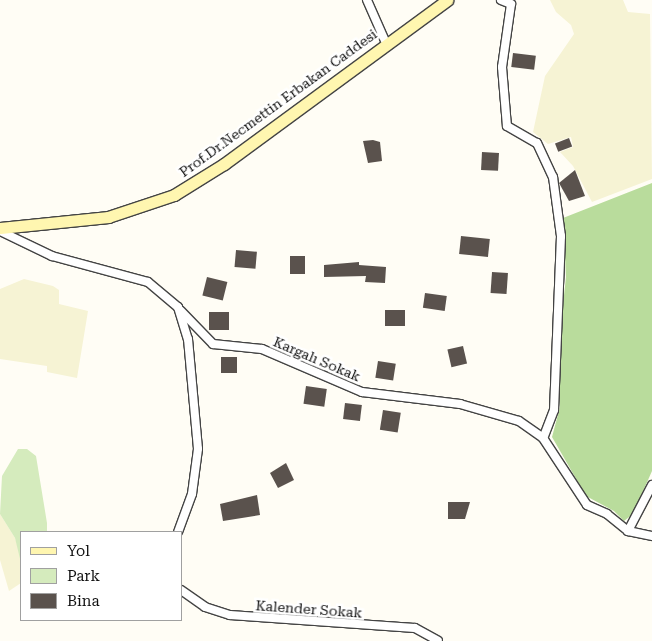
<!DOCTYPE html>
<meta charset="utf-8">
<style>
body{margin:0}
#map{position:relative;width:652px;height:641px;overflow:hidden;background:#fffdf5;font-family:"Roboto Serif",serif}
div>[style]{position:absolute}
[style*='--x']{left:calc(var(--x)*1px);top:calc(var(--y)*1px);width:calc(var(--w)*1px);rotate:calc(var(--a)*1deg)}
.farmland>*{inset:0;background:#f6f3d4}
.green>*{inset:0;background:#d5ebbd}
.forest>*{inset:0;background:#b9dc9c}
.building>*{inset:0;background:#5a524d;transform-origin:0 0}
.roads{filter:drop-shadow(1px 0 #444) drop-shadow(-1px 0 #444) drop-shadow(0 1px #444) drop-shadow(0 -1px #444)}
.minor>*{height:8px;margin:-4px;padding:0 4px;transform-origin:4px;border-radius:4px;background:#fff}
.secondary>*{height:11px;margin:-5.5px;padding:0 5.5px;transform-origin:5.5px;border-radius:5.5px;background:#fff6b0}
span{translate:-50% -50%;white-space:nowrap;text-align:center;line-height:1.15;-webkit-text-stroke:5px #fff;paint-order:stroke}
.street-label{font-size:14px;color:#111}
.legend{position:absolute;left:20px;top:531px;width:162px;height:90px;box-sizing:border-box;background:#fff;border:1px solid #a0a0a0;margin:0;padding:6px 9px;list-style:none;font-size:15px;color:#111}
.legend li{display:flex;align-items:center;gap:10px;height:25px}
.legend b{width:25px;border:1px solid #a0a0a0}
</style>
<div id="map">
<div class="farmland">
<i style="clip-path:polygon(550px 0,623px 0,628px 12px,650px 14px,652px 179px,592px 202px,573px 166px,560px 152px,573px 147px,571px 137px,548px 144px,533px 132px,545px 76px,574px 34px,571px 25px,556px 12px)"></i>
<i style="clip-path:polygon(24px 279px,53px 286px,59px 290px,59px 304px,88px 311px,77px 378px,47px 372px,47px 366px,0 359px,0 289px)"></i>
<i style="clip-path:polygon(0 514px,15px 538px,21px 556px,21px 583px,9px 591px,0 560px)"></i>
</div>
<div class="green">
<i style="clip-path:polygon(18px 449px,27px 449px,36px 456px,47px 523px,47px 532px,21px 532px,21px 563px,15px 538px,0 514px,2px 476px)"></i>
</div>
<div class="forest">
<i style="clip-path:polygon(652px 183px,652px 471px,633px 514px,624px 521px,614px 511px,586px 496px,552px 437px,560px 407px,557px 359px,566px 277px,563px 218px)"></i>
</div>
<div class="building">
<i style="left:513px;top:53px;width:23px;height:14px;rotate:7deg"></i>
<i style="left:569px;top:138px;width:9px;height:15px;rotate:69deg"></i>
<i style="clip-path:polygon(373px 140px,380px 142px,382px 161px,368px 163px,363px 141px)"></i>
<i style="left:482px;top:152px;width:17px;height:18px;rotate:3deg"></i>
<i style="clip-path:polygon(575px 170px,585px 196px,569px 201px,559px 183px)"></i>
<i style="left:461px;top:236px;width:29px;height:18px;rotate:6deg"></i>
<i style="left:236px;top:250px;width:21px;height:17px;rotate:5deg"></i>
<i style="left:290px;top:256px;width:15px;height:18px"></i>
<i style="clip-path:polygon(359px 262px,359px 265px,386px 267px,385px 283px,365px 282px,366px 276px,324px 277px,324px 265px)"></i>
<i style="left:492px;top:272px;width:16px;height:21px;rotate:4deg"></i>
<i style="left:207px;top:277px;width:21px;height:19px;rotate:14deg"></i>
<i style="left:425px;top:293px;width:22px;height:15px;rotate:8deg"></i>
<i style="left:385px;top:310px;width:20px;height:16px"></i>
<i style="left:229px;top:312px;width:18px;height:20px;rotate:90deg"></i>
<i style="left:463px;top:346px;width:18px;height:16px;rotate:77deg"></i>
<i style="left:221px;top:357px;width:16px;height:16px"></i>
<i style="left:378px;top:361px;width:18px;height:17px;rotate:9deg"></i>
<i style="left:306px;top:386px;width:21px;height:18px;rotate:8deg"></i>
<i style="left:345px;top:403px;width:17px;height:16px;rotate:7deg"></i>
<i style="left:383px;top:410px;width:18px;height:20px;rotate:9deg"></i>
<i style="clip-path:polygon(286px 463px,294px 480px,278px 488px,270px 473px)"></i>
<i style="clip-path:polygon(257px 495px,260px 515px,223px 521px,220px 504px)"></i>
<i style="clip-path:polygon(448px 502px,470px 502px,465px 519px,448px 519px)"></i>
</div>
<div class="roads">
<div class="minor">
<i style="--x:367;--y:0;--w:47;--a:66.2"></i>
<i style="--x:501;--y:0;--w:11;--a:22"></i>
<i style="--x:511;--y:4;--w:64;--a:98.1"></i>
<i style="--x:502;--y:67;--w:59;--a:85.2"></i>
<i style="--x:507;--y:126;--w:34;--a:30"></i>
<i style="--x:537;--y:143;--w:38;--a:65"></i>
<i style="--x:553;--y:177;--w:60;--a:82.3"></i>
<i style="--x:561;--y:236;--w:174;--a:92.3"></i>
<i style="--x:554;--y:410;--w:30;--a:111"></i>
<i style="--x:543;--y:438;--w:80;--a:56.7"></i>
<i style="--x:587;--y:505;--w:22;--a:24"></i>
<i style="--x:607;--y:514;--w:27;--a:39"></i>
<i style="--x:628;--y:531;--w:25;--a:12"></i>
<i style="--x:0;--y:231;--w:58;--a:25.7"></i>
<i style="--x:52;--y:256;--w:99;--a:15.2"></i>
<i style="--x:148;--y:282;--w:39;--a:40"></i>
<i style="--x:178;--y:307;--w:34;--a:73"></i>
<i style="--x:188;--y:339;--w:110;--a:84.8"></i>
<i style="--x:198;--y:449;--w:45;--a:97.6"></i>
<i style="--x:192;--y:494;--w:40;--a:110.2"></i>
<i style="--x:181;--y:311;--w:46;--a:45.9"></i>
<i style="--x:213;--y:344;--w:49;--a:5.8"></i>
<i style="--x:262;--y:349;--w:109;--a:23.3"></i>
<i style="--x:362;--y:392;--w:99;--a:7"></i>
<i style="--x:460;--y:404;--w:61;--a:16.1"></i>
<i style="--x:519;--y:421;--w:29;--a:35"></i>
<i style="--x:628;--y:531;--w:52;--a:-62.4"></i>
<i style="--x:181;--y:590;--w:29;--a:35"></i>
<i style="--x:205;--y:607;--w:26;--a:18"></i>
<i style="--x:230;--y:615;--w:185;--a:4"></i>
<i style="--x:415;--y:628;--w:26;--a:29"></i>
</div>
<div class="secondary">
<i style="--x:0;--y:228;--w:109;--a:-5.8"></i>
<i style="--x:108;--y:217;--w:70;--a:-18.4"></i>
<i style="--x:174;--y:195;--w:59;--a:-31.8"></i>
<i style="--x:224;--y:164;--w:277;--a:-36.3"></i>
</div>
</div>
<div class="street-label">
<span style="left:278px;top:103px;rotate:-36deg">Prof.Dr.Necmettin Erbakan Caddesi</span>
<span style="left:317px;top:359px;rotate:23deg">Kargalı Sokak</span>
<span style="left:309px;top:609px;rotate:4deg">Kalender Sokak</span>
</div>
<ul class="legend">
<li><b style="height:6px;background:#fff6b0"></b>Yol</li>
<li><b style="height:14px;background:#d5ebbd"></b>Park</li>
<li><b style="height:14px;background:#5a524d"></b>Bina</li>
</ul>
</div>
